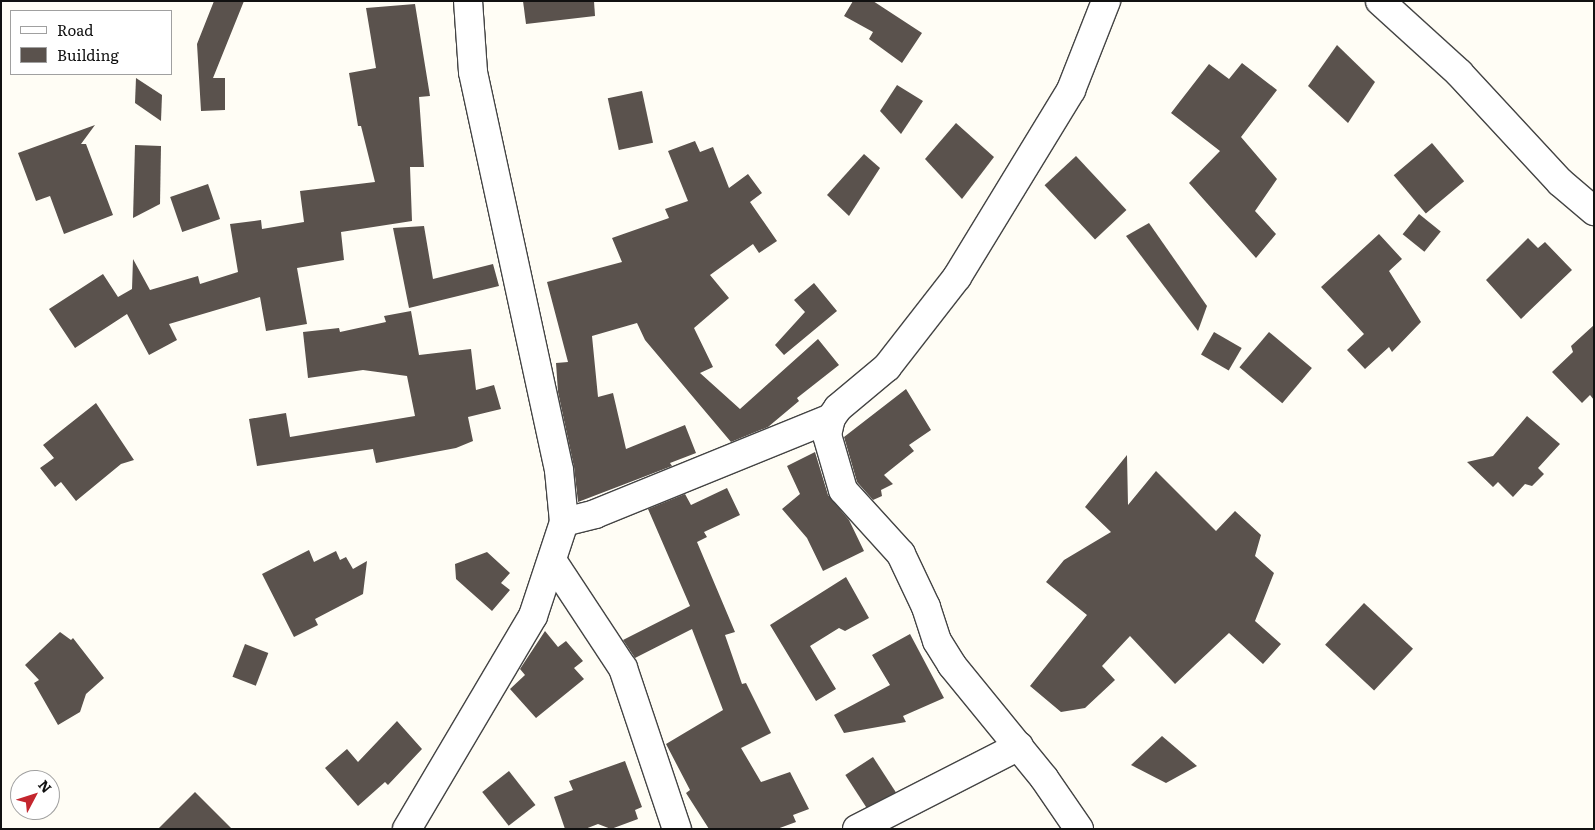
<!DOCTYPE html>
<style>
body{margin:0}
#map{position:relative;width:1595px;height:830px;overflow:hidden;background:#fffdf5;font-family:Literata,serif}
div>[style]{position:absolute}
[style*='--x']{left:calc(var(--x)*1px);top:calc(var(--y)*1px);width:calc(var(--w)*1px);rotate:calc(var(--a)*1deg)}
.building>*{inset:0;background:#5a524d;transform-origin:0 0}
.roads{filter:drop-shadow(1px 0 #444) drop-shadow(-1px 0 #444) drop-shadow(0 1px #444) drop-shadow(0 -1px #444)}
.minor>*{height:28px;margin:-14px;padding:0 14px;transform-origin:14px;border-radius:14px;background:#fff}
span{translate:-50% -50%;white-space:nowrap;text-align:center;line-height:1.15;-webkit-text-stroke:5px #fff;paint-order:stroke}
.frame{position:absolute;inset:0;border:2px solid #111;pointer-events:none}
.legend{position:absolute;left:10px;top:10px;width:162px;height:65px;box-sizing:border-box;background:#fff;border:1px solid #a0a0a0;margin:0;padding:6px 9px;list-style:none;font-size:15px;color:#111}
.legend li{display:flex;align-items:center;gap:10px;height:25px}
.legend b{width:25px;border:1px solid #a0a0a0}
.north{position:absolute;left:10px;top:770px;width:50px;height:50px;box-sizing:border-box;background:#fff;border:1px solid #a0a0a0;border-radius:50%;rotate:50deg;font-size:14px;font-weight:700;line-height:20px;text-align:center;color:#111}
.north::after{content:'';display:block;margin:auto;width:18px;height:22px;background:#c4262e;clip-path:polygon(50% 0,100% 100%,50% 72%,0 100%)}
</style>
<div id="map">
<div class="building">
<i style="clip-path:polygon(214px 1px,244px 1px,213px 78px,225px 78px,225px 110px,201px 111px,197px 44px)"></i>
<i style="clip-path:polygon(523px 1px,594px 1px,595px 16px,526px 24px)"></i>
<i style="clip-path:polygon(853px 1px,873px 1px,922px 33px,902px 63px,869px 39px,873px 32px,844px 16px)"></i>
<i style="clip-path:polygon(415px 4px,430px 96px,419px 97px,424px 167px,410px 167px,412px 221px,341px 232px,344px 260px,297px 268px,307px 324px,266px 331px,260px 297px,169px 324px,177px 340px,149px 355px,127px 314px,75px 348px,49px 309px,103px 274px,118px 297px,132px 289px,133px 259px,150px 290px,198px 276px,200px 284px,238px 272px,230px 224px,261px 220px,262px 229px,304px 222px,300px 191px,375px 182px,361px 126px,358px 126px,349px 73px,376px 68px,366px 8px)"></i>
<i style="clip-path:polygon(1337px 45px,1375px 82px,1348px 123px,1308px 86px)"></i>
<i style="clip-path:polygon(1242px 63px,1277px 90px,1241px 137px,1277px 179px,1255px 211px,1276px 234px,1256px 258px,1189px 183px,1220px 151px,1171px 113px,1209px 64px,1229px 79px)"></i>
<i style="clip-path:polygon(136px 78px,162px 95px,161px 121px,135px 103px)"></i>
<i style="clip-path:polygon(897px 85px,923px 101px,901px 134px,880px 111px)"></i>
<i style="left:642px;top:91px;width:53px;height:35px;rotate:78deg"></i>
<i style="clip-path:polygon(956px 123px,994px 157px,962px 199px,925px 159px)"></i>
<i style="clip-path:polygon(95px 125px,81px 144px,86px 144px,113px 215px,64px 234px,50px 196px,36px 201px,18px 153px)"></i>
<i style="clip-path:polygon(695px 141px,700px 152px,713px 147px,729px 188px,748px 174px,762px 193px,750px 202px,777px 241px,759px 253px,753px 244px,710px 275px,729px 298px,694px 328px,713px 367px,700px 373px,740px 409px,818px 339px,839px 365px,797px 398px,799px 401px,768px 427px,731px 442px,645px 340px,637px 323px,592px 336px,598px 397px,613px 393px,626px 449px,685px 425px,696px 453px,670px 463px,672px 466px,578px 502px,574px 467px,558px 392px,556px 363px,568px 362px,547px 282px,622px 262px,612px 238px,669px 218px,665px 209px,688px 201px,668px 151px)"></i>
<i style="left:1432px;top:143px;width:50px;height:50px;rotate:50deg"></i>
<i style="clip-path:polygon(135px 145px,161px 146px,160px 204px,133px 218px)"></i>
<i style="clip-path:polygon(864px 154px,880px 168px,849px 216px,827px 195px)"></i>
<i style="left:1076px;top:156px;width:74px;height:43px;rotate:47deg"></i>
<i style="left:208px;top:184px;width:37px;height:40px;rotate:71deg"></i>
<i style="left:1419px;top:214px;width:28px;height:26px;rotate:39deg"></i>
<i style="clip-path:polygon(1149px 223px,1207px 306px,1198px 331px,1126px 236px)"></i>
<i style="clip-path:polygon(424px 226px,433px 279px,493px 264px,499px 286px,409px 308px,393px 228px)"></i>
<i style="clip-path:polygon(1379px 234px,1402px 259px,1389px 271px,1421px 322px,1392px 352px,1389px 347px,1365px 369px,1347px 350px,1364px 334px,1321px 287px)"></i>
<i style="clip-path:polygon(1528px 238px,1538px 248px,1545px 242px,1572px 270px,1521px 319px,1486px 280px)"></i>
<i style="clip-path:polygon(814px 283px,837px 311px,784px 355px,775px 345px,805px 312px,794px 300px)"></i>
<i style="clip-path:polygon(411px 311px,419px 355px,471px 349px,476px 390px,494px 385px,501px 409px,468px 417px,473px 441px,456px 448px,376px 463px,373px 449px,257px 466px,249px 419px,286px 413px,290px 437px,415px 416px,407px 376px,363px 370px,308px 378px,303px 332px,339px 328px,340px 332px,386px 322px,384px 316px)"></i>
<i style="clip-path:polygon(1594px 325px,1594px 400px,1590px 395px,1582px 403px,1552px 372px,1573px 352px,1571px 346px)"></i>
<i style="left:1214px;top:332px;width:32px;height:26px;rotate:30deg"></i>
<i style="left:1269px;top:332px;width:56px;height:46px;rotate:40deg"></i>
<i style="clip-path:polygon(906px 389px,931px 430px,909px 445px,914px 451px,884px 475px,893px 484px,881px 490px,882px 496px,873px 500px,857px 482px,844px 437px)"></i>
<i style="clip-path:polygon(96px 403px,134px 460px,121px 464px,76px 501px,61px 482px,55px 487px,40px 468px,54px 458px,43px 445px)"></i>
<i style="clip-path:polygon(1527px 416px,1560px 444px,1538px 468px,1544px 474px,1532px 486px,1525px 484px,1513px 497px,1498px 482px,1493px 487px,1467px 462px,1493px 456px)"></i>
<i style="clip-path:polygon(815px 452px,828px 495px,849px 520px,864px 551px,823px 571px,807px 538px,782px 509px,800px 494px,787px 466px)"></i>
<i style="clip-path:polygon(1127px 455px,1128px 505px,1156px 471px,1216px 531px,1235px 511px,1261px 535px,1255px 556px,1274px 573px,1255px 621px,1281px 644px,1263px 664px,1229px 633px,1175px 684px,1130px 636px,1102px 666px,1115px 680px,1085px 708px,1061px 712px,1030px 686px,1087px 615px,1046px 582px,1064px 560px,1111px 532px,1085px 507px)"></i>
<i style="clip-path:polygon(727px 488px,740px 515px,704px 532px,707px 537px,697px 542px,735px 632px,725px 635px,742px 684px,746px 683px,771px 733px,741px 748px,761px 782px,790px 772px,809px 809px,793px 815px,796px 822px,777px 829px,709px 829px,686px 793px,690px 790px,666px 744px,723px 710px,692px 629px,635px 658px,623px 640px,690px 606px,648px 509px,685px 494px,691px 505px)"></i>
<i style="clip-path:polygon(309px 550px,314px 562px,336px 551px,340px 560px,346px 557px,353px 569px,367px 561px,363px 594px,315px 619px,318px 625px,294px 637px,262px 574px)"></i>
<i style="clip-path:polygon(487px 552px,510px 573px,501px 583px,510px 590px,492px 611px,456px 579px,455px 564px)"></i>
<i style="clip-path:polygon(846px 577px,869px 618px,845px 631px,839px 628px,810px 646px,836px 689px,816px 701px,770px 625px)"></i>
<i style="left:1364px;top:603px;width:67px;height:57px;rotate:43deg"></i>
<i style="clip-path:polygon(545px 631px,558px 647px,566px 641px,583px 661px,574px 668px,584px 679px,536px 718px,510px 689px,525px 675px,520px 669px)"></i>
<i style="clip-path:polygon(60px 632px,71px 640px,73px 638px,104px 678px,86px 694px,80px 712px,58px 725px,34px 683px,39px 680px,25px 665px)"></i>
<i style="clip-path:polygon(910px 634px,944px 698px,903px 716px,906px 722px,844px 733px,834px 715px,890px 685px,872px 655px)"></i>
<i style="left:245px;top:644px;width:25px;height:35px;rotate:21deg"></i>
<i style="clip-path:polygon(397px 721px,422px 749px,388px 785px,385px 782px,358px 806px,325px 768px,347px 749px,358px 762px)"></i>
<i style="clip-path:polygon(1162px 736px,1197px 766px,1166px 783px,1131px 765px)"></i>
<i style="left:873px;top:757px;width:42px;height:33px;rotate:57deg"></i>
<i style="clip-path:polygon(625px 761px,642px 807px,635px 810px,638px 819px,611px 829px,598px 824px,585px 829px,565px 829px,554px 797px,573px 790px,569px 781px)"></i>
<i style="left:509px;top:771px;width:43px;height:34px;rotate:52deg"></i>
<i style="clip-path:polygon(195px 792px,232px 829px,158px 829px)"></i>
</div>
<div class="roads">
<div class="minor">
<i style="--x:1380;--y:1;--w:107;--a:42.3"></i>
<i style="--x:1459;--y:73;--w:149;--a:47.2"></i>
<i style="--x:1560;--y:182;--w:45;--a:40.5"></i>
<i style="--x:564;--y:522;--w:32;--a:-14"></i>
<i style="--x:595;--y:514;--w:255;--a:-22.1"></i>
<i style="--x:553;--y:562;--w:127;--a:56.6"></i>
<i style="--x:623;--y:668;--w:170;--a:71.5"></i>
<i style="--x:407;--y:829;--w:247;--a:-59.4"></i>
<i style="--x:533;--y:616;--w:99;--a:-71.7"></i>
<i style="--x:564;--y:522;--w:52;--a:-95.5"></i>
<i style="--x:559;--y:470;--w:407;--a:-102.2"></i>
<i style="--x:473;--y:72;--w:71;--a:-94"></i>
<i style="--x:857;--y:829;--w:182;--a:-27.1"></i>
<i style="--x:1079;--y:829;--w:62;--a:-124.5"></i>
<i style="--x:1044;--y:778;--w:146;--a:-129.2"></i>
<i style="--x:952;--y:665;--w:28;--a:-122"></i>
<i style="--x:937;--y:641;--w:36;--a:-108"></i>
<i style="--x:926;--y:607;--w:59;--a:-115.3"></i>
<i style="--x:901;--y:554;--w:86;--a:-132.2"></i>
<i style="--x:843;--y:490;--w:57;--a:-106.2"></i>
<i style="--x:827;--y:435;--w:17;--a:-77"></i>
<i style="--x:831;--y:418;--w:12;--a:-55"></i>
<i style="--x:838;--y:408;--w:64;--a:-39.9"></i>
<i style="--x:887;--y:367;--w:114;--a:-52.1"></i>
<i style="--x:957;--y:277;--w:219;--a:-58.6"></i>
<i style="--x:1071;--y:90;--w:96;--a:-68.5"></i>
</div>
</div>
<div class="frame"></div>
<ul class="legend">
<li><b style="height:6px;background:#fff"></b>Road</li>
<li><b style="height:14px;background:#5a524d"></b>Building</li>
</ul>
<div class="north">N</div>
</div>
